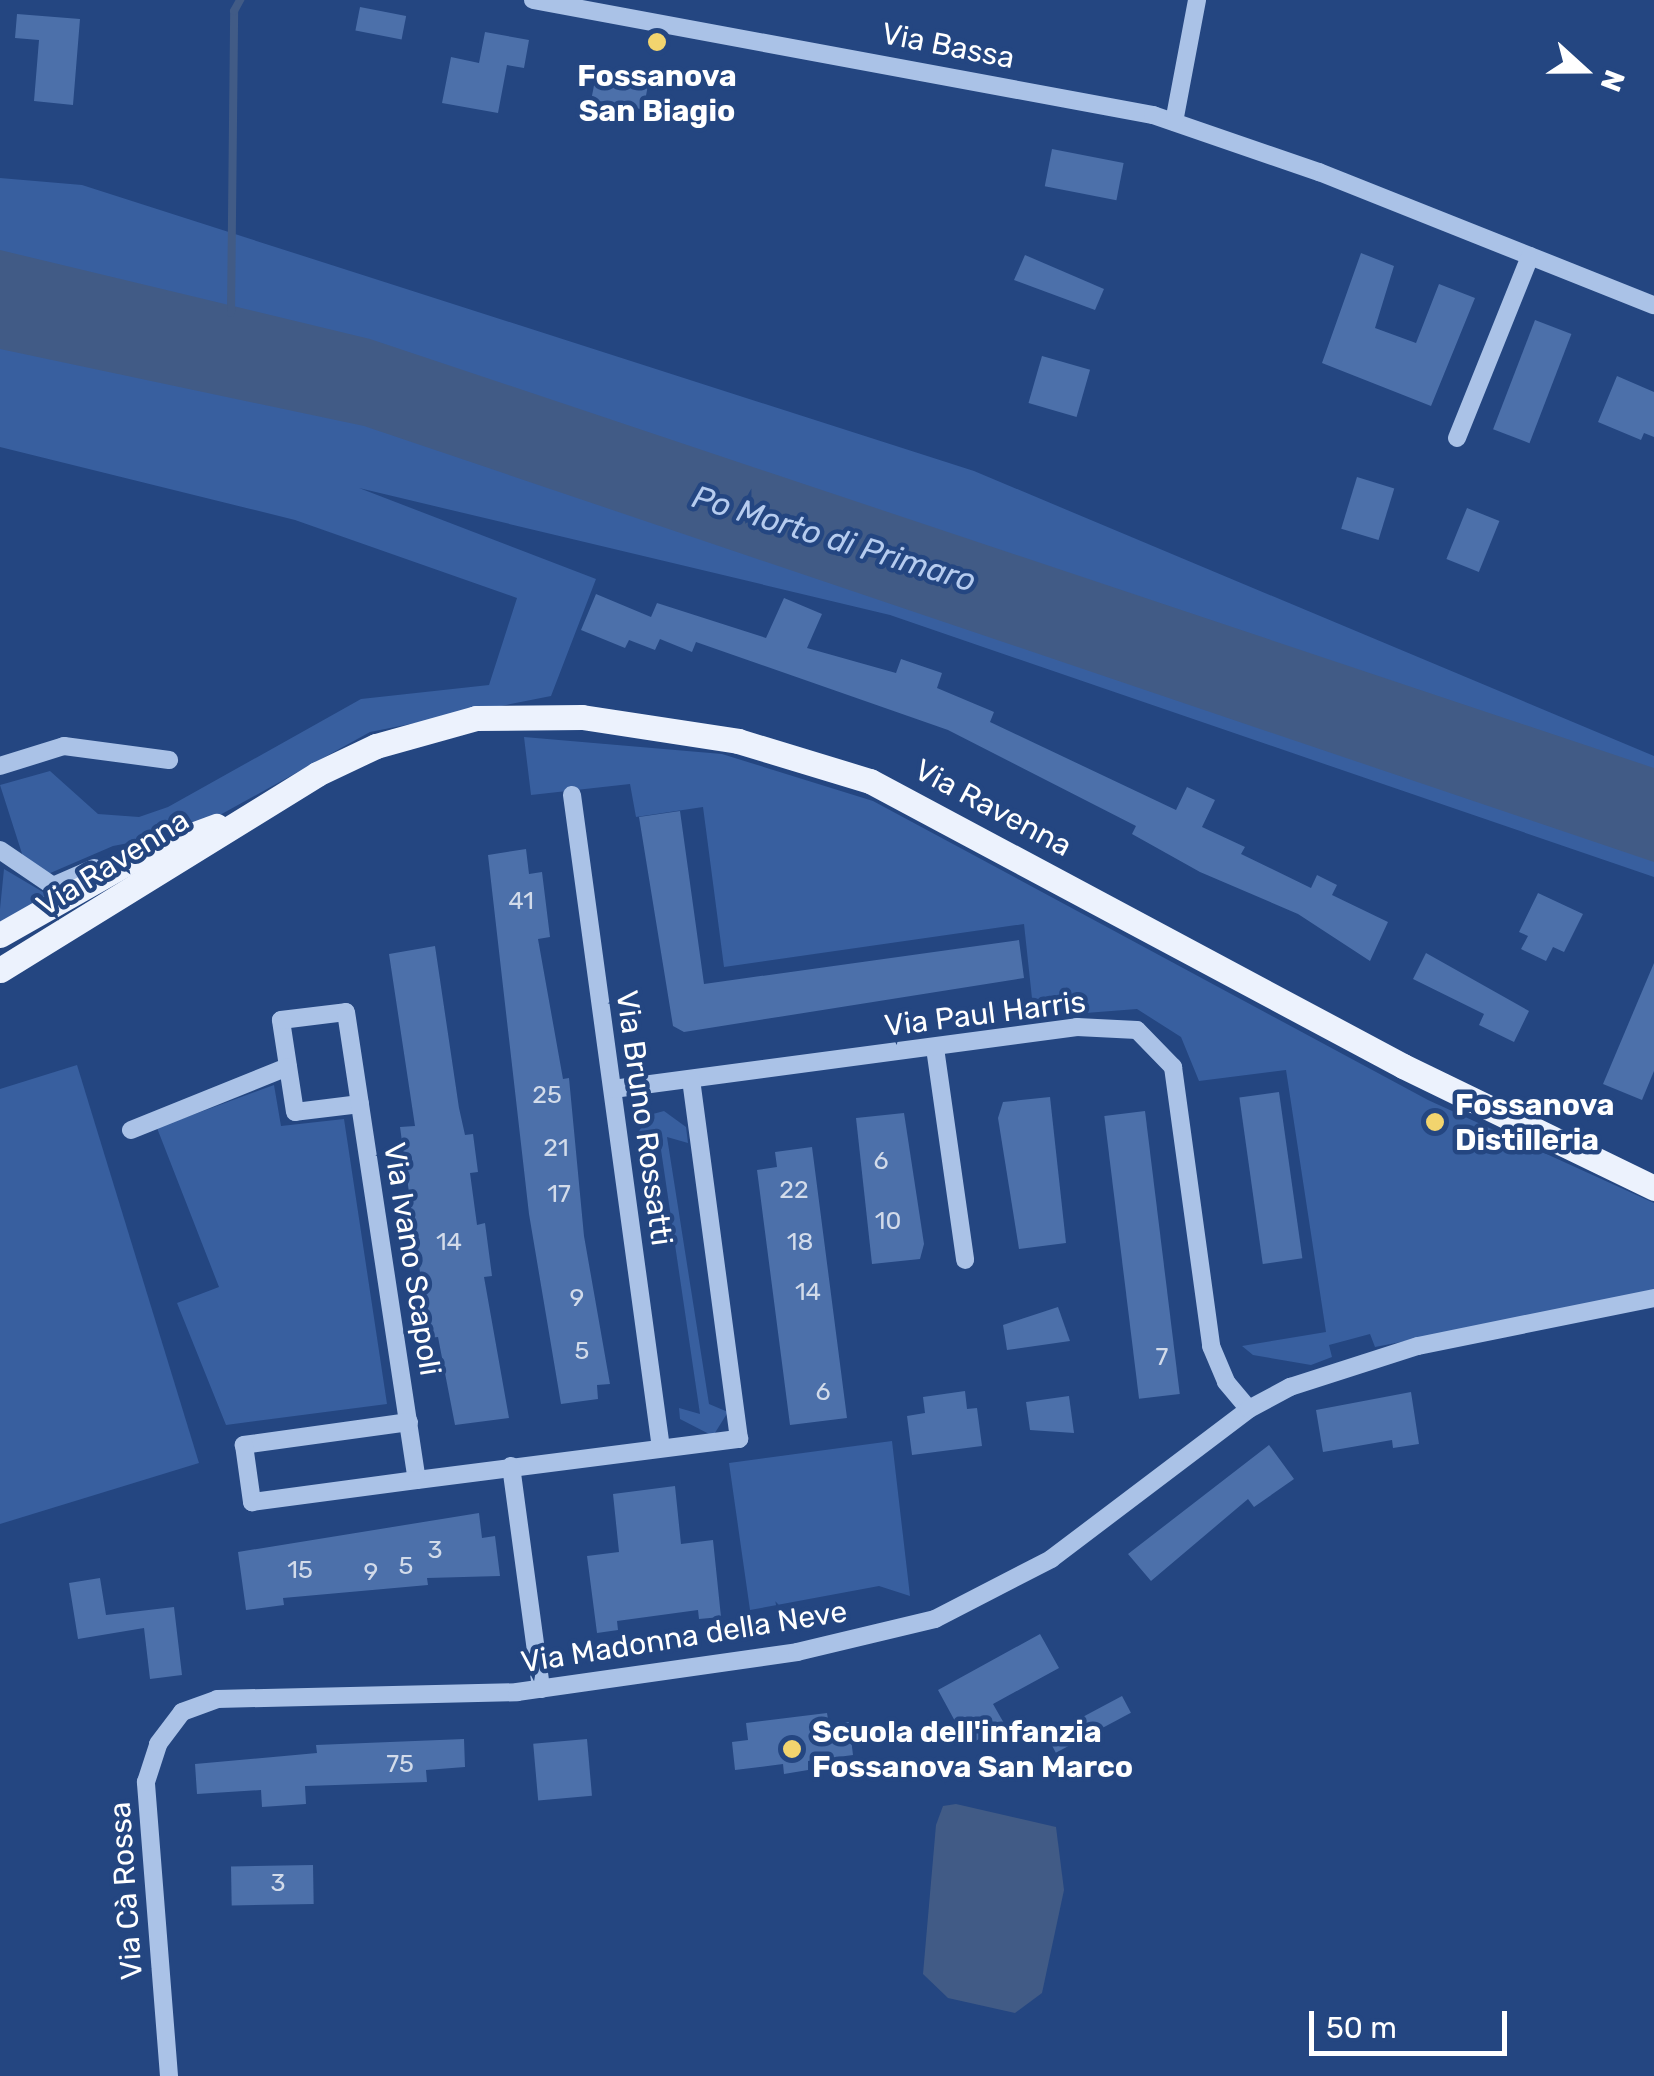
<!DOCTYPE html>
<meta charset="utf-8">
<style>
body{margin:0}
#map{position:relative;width:1654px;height:2076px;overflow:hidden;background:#244681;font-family:Rubik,sans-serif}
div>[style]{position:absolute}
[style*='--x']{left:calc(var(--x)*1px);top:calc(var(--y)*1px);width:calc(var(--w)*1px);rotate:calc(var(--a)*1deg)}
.green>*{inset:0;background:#385f9f}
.water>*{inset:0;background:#415b86}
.stream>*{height:8px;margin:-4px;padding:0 4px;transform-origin:4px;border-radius:4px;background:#415b86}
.building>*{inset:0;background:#4c70aa;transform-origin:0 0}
.minor>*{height:18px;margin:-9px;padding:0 9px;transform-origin:9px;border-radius:9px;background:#aac2e7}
.major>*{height:25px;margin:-12.5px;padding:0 12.5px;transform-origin:12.5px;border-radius:12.5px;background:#ecf2fd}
.dots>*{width:28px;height:28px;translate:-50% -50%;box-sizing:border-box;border:5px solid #244681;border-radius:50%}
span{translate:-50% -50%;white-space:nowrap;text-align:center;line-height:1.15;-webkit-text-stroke:9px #244681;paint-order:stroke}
.number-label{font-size:25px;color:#d2dbea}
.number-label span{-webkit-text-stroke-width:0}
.street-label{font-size:30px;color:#fff}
.poi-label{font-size:30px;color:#fff;font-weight:700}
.left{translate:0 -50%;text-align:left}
.water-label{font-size:32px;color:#b6ccef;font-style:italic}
.north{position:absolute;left:1534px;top:20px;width:100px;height:100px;-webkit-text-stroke:8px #244681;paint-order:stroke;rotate:111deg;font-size:28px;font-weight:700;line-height:40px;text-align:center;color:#fff}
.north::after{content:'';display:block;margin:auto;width:35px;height:45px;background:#fff;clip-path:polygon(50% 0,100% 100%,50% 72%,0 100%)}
.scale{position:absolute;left:1309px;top:2011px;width:198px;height:45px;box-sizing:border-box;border:5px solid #fff;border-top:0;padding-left:12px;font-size:30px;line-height:35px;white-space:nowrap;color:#fff;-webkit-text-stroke:8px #244681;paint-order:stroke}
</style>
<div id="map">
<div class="green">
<i style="clip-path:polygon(0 178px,82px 185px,974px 471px,1654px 756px,1654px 877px,890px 615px,359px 488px,596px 579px,551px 696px,370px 732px,191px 831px,113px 846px,48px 874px,25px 863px,0 785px,50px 771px,98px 814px,139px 817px,168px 807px,361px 699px,489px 685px,517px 598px,295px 520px,0 447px)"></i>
<i style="clip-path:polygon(524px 737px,722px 754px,873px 801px,1428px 1100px,1654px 1203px,1654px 1293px,1375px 1347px,1370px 1334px,1329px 1345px,1332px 1357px,1311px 1365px,1253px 1355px,1242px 1346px,1326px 1332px,1286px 1070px,1199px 1081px,1181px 1037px,1137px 1009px,1034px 1017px,1024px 924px,724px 967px,703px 807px,636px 817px,630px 784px,531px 795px)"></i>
<i style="clip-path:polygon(4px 869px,53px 898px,0 927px,0 909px)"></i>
<i style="clip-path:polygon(77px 1065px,199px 1463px,0 1524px,0 1089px)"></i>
<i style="clip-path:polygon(274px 1085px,281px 1126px,344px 1119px,387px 1404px,226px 1425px,177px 1303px,219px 1287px,157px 1128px)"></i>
<i style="clip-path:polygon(664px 1111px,686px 1127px,688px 1143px,667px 1137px,709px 1404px,728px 1412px,713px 1436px,680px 1419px,679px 1408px,700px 1414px,660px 1143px,636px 1136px,649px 1115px)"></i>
<i style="clip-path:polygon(892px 1441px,910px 1596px,879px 1586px,750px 1610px,729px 1463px)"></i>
</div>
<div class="water">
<i style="clip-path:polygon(0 250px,370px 339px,1654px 768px,1654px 862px,364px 426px,0 349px)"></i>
<i style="clip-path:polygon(956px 1804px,1056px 1827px,1064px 1890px,1042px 1993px,1015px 2013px,948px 1998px,923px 1974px,936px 1825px,943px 1806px)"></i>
</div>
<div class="stream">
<i style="--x:231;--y:313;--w:302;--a:-89.4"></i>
<i style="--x:234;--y:11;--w:13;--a:-61"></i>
</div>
<div class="building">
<i style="left:360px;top:7px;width:47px;height:24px;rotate:11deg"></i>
<i style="clip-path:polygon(17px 14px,80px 19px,73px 105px,34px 101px,39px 40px,15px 38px)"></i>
<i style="clip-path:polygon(485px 32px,529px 40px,524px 68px,507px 65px,498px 113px,442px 103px,451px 57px,479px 63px)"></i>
<i style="left:597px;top:70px;width:53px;height:30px;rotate:11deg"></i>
<i style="left:1052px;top:149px;width:73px;height:38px;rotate:11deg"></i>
<i style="clip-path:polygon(1361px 253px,1394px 266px,1375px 328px,1416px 343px,1439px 284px,1475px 298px,1431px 406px,1322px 363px)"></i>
<i style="clip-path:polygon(1025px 255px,1104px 289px,1095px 310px,1014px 280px)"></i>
<i style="left:1535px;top:320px;width:39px;height:117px;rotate:21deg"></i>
<i style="left:1042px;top:356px;width:50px;height:49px;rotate:16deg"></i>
<i style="clip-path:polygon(1617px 376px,1654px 392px,1654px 437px,1644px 433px,1641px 440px,1598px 422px)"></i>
<i style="left:1357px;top:477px;width:39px;height:54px;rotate:17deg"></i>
<i style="left:1467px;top:508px;width:35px;height:55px;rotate:22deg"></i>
<i style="clip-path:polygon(596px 594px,651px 617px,657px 603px,766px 638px,784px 598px,822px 614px,807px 648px,896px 673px,901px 659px,942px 673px,937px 688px,994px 712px,990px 722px,1176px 810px,1187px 787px,1215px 800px,1202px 827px,1245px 847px,1241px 854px,1311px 888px,1317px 875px,1337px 885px,1332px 895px,1388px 922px,1370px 961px,1298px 914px,1200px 872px,1132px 834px,1136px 826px,948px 730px,696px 642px,692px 652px,660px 639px,655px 650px,629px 640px,625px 648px,581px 630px)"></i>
<i style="clip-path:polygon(680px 811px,704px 984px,1019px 940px,1024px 978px,684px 1032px,673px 1026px,639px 817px)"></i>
<i style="clip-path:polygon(526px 849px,529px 874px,542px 872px,550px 937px,538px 939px,563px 1079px,569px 1078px,584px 1236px,610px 1384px,597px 1385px,598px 1399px,561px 1404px,529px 1214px,488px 855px)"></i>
<i style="clip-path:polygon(1538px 893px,1583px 914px,1564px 952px,1553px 947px,1546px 961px,1521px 949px,1528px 936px,1519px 932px)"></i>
<i style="clip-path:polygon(435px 946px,459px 1108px,465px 1135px,473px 1134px,478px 1172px,470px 1173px,477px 1225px,485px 1223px,492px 1276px,484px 1277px,509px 1418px,455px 1425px,438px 1337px,429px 1338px,400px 1127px,415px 1126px,389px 954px)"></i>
<i style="clip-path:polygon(1426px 953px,1529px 1011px,1514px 1042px,1479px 1025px,1484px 1014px,1413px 979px)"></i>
<i style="clip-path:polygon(1654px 963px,1654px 1071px,1642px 1100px,1603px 1084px)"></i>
<i style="left:1279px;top:1092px;width:168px;height:40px;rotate:82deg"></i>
<i style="clip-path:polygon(1050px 1097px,1066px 1243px,1019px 1249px,998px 1118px,1003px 1102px)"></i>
<i style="left:1145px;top:1111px;width:285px;height:41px;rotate:83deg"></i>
<i style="clip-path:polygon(904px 1113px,924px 1244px,920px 1259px,872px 1264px,856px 1118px)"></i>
<i style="clip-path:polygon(812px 1147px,847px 1418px,790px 1425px,757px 1170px,777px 1167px,775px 1152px)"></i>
<i style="clip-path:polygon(1058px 1307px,1070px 1341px,1007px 1350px,1003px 1325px)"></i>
<i style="clip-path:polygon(965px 1391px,967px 1409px,977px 1408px,982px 1446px,912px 1455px,907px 1416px,925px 1413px,923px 1397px)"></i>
<i style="clip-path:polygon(1411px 1392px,1419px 1444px,1393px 1448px,1392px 1440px,1323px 1452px,1316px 1410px)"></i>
<i style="clip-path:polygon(1069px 1396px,1074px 1433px,1030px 1430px,1026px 1402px)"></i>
<i style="clip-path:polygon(1269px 1445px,1294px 1479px,1254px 1507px,1248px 1499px,1151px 1581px,1128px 1554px)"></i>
<i style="clip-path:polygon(675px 1486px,681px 1544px,713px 1540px,721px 1617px,699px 1619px,698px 1610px,617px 1621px,618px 1630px,597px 1633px,587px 1556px,619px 1552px,613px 1494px)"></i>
<i style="clip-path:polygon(479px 1513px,482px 1538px,495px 1536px,500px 1576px,427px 1578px,428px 1585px,283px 1598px,284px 1605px,246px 1610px,238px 1552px)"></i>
<i style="clip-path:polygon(100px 1578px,106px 1615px,174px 1607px,182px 1675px,150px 1679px,144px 1628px,78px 1639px,69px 1583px)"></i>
<i style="clip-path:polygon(1040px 1634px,1059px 1668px,993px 1704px,1005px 1725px,968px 1745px,938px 1690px)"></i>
<i style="left:1122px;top:1696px;width:19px;height:85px;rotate:62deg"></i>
<i style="clip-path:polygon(827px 1713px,829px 1725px,849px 1722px,853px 1755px,808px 1761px,808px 1770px,784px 1774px,783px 1764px,735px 1770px,732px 1742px,748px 1740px,746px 1723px)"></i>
<i style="clip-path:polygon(464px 1739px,465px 1767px,426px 1770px,427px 1782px,305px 1786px,306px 1804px,262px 1807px,261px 1790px,197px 1794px,195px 1764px,317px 1753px,316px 1745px)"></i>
<i style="left:587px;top:1739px;width:57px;height:54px;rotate:85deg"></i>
<i style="left:313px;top:1865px;width:39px;height:82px;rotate:89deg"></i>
</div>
<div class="minor">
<i style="--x:533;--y:0;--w:631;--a:10.51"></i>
<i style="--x:1153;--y:115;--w:176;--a:19"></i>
<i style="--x:1319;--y:172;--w:360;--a:21.7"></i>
<i style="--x:1174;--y:122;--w:124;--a:-79.3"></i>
<i style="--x:1457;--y:438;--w:196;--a:-68.1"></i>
<i style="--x:0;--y:766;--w:67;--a:-17.4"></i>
<i style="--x:64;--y:746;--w:106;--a:7.6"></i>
<i style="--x:572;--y:795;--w:659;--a:82.24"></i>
<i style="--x:0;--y:850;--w:64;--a:34.2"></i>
<i style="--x:53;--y:886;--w:45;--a:-23.7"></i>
<i style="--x:935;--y:1048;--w:214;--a:81.9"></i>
<i style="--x:613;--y:1089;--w:468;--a:-7.6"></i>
<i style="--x:1077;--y:1027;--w:60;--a:2.9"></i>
<i style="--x:1137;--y:1030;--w:52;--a:45.8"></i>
<i style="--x:1173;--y:1067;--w:282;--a:82.2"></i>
<i style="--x:1211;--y:1346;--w:39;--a:67"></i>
<i style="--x:1226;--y:1382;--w:35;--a:50"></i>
<i style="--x:360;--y:1104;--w:65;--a:173"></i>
<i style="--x:295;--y:1112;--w:93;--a:-98.7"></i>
<i style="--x:281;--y:1020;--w:65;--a:-7"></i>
<i style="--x:346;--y:1012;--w:473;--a:81.4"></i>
<i style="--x:417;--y:1480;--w:325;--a:-7.3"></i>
<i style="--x:739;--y:1439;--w:363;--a:-97.6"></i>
<i style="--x:131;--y:1130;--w:169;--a:-21.9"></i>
<i style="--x:409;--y:1422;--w:167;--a:172.1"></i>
<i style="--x:244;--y:1445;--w:58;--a:82"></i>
<i style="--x:252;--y:1502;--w:166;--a:-7.6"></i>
<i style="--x:511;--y:1466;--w:225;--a:82.3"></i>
<i style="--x:169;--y:2076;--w:295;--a:-94.5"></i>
<i style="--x:146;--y:1782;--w:40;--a:-72"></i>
<i style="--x:158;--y:1744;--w:40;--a:-53"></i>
<i style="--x:182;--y:1712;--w:37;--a:-20"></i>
<i style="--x:217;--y:1699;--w:300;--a:-1.3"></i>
<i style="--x:517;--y:1692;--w:283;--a:-8.1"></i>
<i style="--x:797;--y:1652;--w:142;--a:-13.4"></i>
<i style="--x:935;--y:1619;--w:131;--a:-27.3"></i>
<i style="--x:1051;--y:1559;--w:248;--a:-37.1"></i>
<i style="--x:1249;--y:1409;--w:47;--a:-28.2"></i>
<i style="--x:1290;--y:1387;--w:134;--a:-17.8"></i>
<i style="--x:1418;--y:1346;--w:241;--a:-11.5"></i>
</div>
<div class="major">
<i style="--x:0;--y:935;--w:168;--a:-29.6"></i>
<i style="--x:146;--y:852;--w:75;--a:-20.4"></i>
<i style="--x:0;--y:970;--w:373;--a:-31.7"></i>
<i style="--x:317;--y:774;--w:65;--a:-25.4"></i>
<i style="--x:376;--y:746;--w:104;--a:-15.6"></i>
<i style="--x:476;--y:718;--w:106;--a:-0.5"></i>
<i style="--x:582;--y:717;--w:158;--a:8.7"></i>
<i style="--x:738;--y:741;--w:138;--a:16.9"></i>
<i style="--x:870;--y:781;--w:604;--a:28.13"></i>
<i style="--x:1403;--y:1066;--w:279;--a:25.9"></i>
</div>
<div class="dots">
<i style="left:657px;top:42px;background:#f2d46e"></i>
<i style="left:1435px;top:1122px;background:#f2d46e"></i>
<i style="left:792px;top:1749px;background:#f2d46e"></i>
</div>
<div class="number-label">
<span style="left:521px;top:901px">41</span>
<span style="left:547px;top:1095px">25</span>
<span style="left:556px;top:1148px">21</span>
<span style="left:881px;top:1161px">6</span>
<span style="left:794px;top:1190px">22</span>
<span style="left:559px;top:1194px">17</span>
<span style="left:888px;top:1221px">10</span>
<span style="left:449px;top:1242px">14</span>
<span style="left:800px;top:1242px">18</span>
<span style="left:808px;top:1292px">14</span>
<span style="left:577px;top:1298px">9</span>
<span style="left:582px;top:1351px">5</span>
<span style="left:1162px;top:1357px">7</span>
<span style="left:823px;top:1392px">6</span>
<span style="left:435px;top:1550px">3</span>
<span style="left:406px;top:1566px">5</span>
<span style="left:300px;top:1570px">15</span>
<span style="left:371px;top:1572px">9</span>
<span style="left:400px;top:1764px">75</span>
<span style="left:278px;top:1883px">3</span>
</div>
<div class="street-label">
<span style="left:948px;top:46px;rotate:11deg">Via Bassa</span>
<span style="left:993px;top:808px;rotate:28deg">Via Ravenna</span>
<span style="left:113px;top:863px;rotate:-32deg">Via Ravenna</span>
<span style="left:985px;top:1014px;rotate:-7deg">Via Paul Harris</span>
<span style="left:644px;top:1118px;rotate:82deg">Via Bruno Rossatti</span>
<span style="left:412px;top:1259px;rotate:81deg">Via Ivano Scapoli</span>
<span style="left:684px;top:1637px;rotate:-9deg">Via Madonna della Neve</span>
<span style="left:126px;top:1891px;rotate:-94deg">Via Cà Rossa</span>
</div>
<div class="poi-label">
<span style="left:657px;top:93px">Fossanova<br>San Biagio</span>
<span class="left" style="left:1455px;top:1122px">Fossanova<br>Distilleria</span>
<span class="left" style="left:812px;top:1749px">Scuola dell'infanzia<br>Fossanova San Marco</span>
</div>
<div class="water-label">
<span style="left:834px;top:539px;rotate:17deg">Po Morto di Primaro</span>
</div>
<div class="north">N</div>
<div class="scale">50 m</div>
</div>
